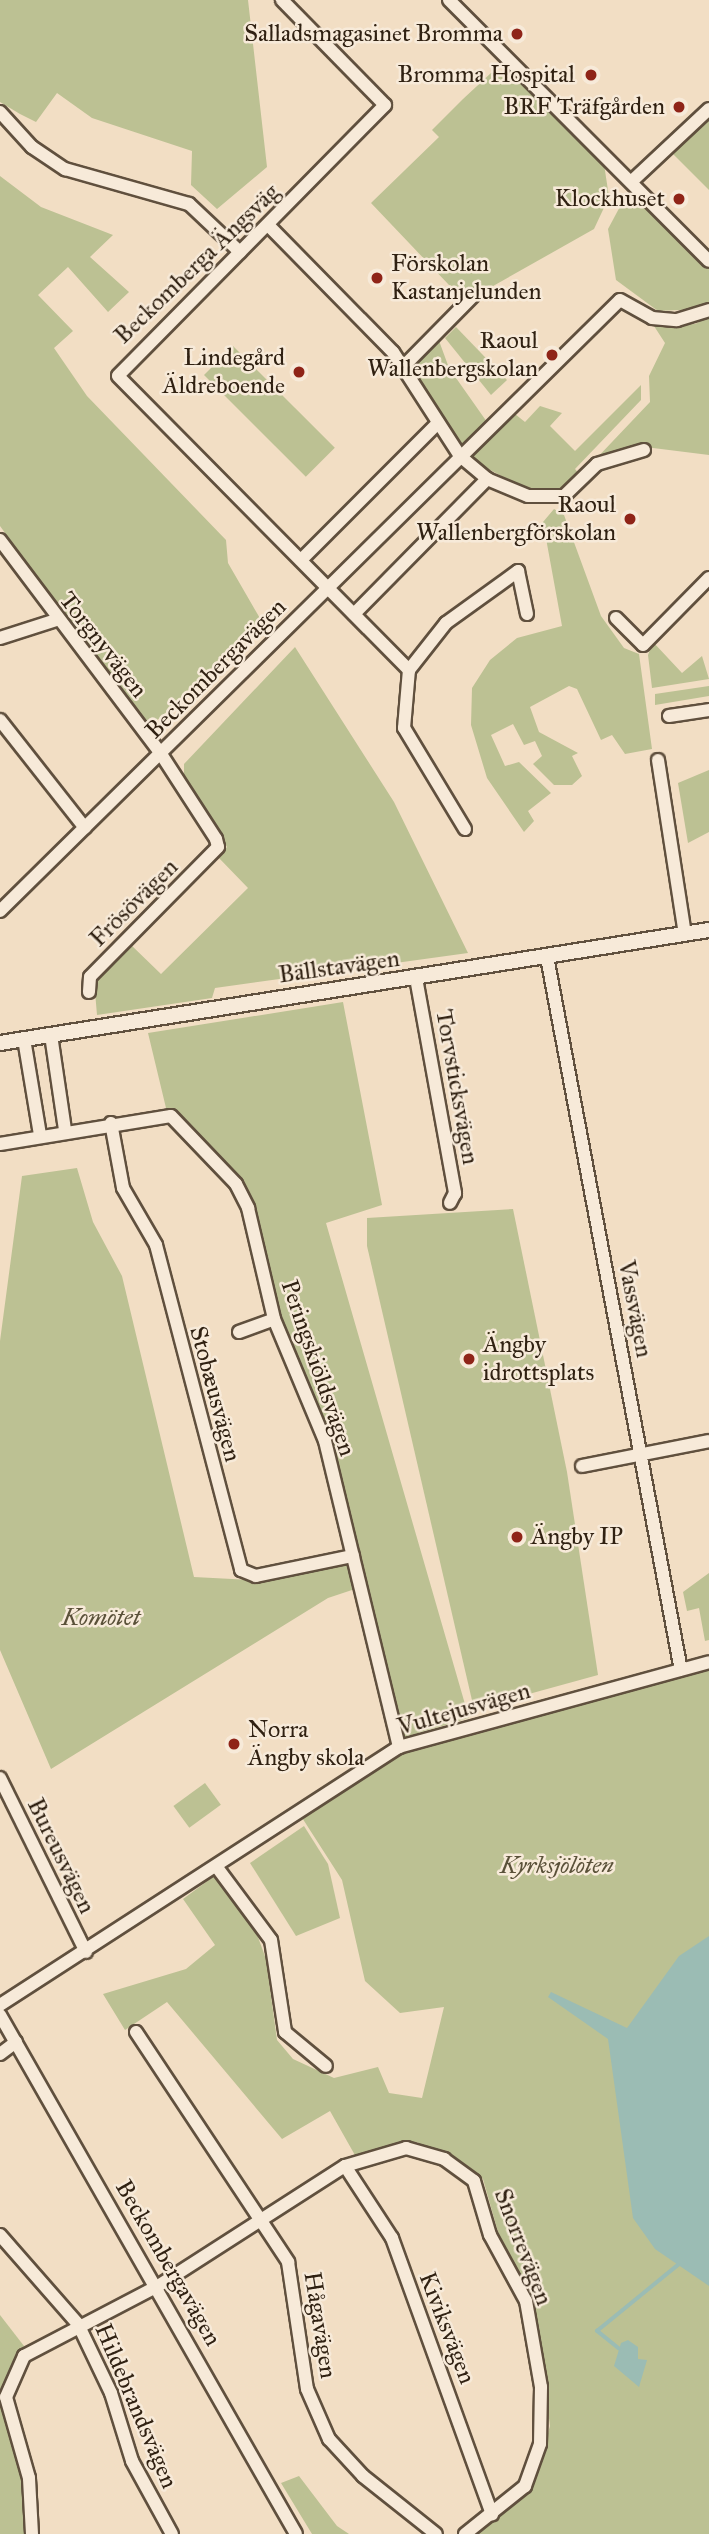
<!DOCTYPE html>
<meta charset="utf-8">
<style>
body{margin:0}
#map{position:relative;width:709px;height:2534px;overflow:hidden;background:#f2dec4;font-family:"IM FELL Great Primer",serif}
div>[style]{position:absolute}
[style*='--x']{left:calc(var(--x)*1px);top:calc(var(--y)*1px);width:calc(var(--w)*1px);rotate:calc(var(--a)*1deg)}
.green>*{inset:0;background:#bcc193;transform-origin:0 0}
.water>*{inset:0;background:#9bbcb4}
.stream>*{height:3.5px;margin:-1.75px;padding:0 1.75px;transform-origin:1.75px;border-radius:1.75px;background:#9bbcb4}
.roads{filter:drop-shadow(2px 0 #60503e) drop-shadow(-2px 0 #60503e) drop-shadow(0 2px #60503e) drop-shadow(0 -2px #60503e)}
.minor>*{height:12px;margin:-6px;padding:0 6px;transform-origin:6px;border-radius:6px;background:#f7ead9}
.tertiary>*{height:14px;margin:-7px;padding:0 7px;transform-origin:7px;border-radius:7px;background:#f7ead9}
.dots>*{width:19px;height:19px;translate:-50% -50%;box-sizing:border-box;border:4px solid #f7ead9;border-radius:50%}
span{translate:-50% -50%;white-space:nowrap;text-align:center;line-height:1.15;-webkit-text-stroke:5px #f7ead9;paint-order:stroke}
.poi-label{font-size:24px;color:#302112}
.right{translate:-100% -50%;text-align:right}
.left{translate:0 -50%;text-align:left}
.street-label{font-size:24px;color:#302112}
.park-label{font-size:24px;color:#5a5139;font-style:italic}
</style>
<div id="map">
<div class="green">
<i style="clip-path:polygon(0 0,248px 0,267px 167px,217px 209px,191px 185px,192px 151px,92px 118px,57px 93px,36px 122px,20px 114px,0 102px)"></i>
<i style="clip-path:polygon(511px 71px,604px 164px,609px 197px,594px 229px,486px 290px,470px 292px,449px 285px,371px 203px,439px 137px,432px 130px,463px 99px,491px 73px)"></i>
<i style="clip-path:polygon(709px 112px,709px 190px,669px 150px)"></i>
<i style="clip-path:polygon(0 176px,41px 207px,113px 235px,90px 257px,129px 292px,108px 312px,68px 267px,38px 295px,73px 331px,54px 348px,87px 396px,226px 540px,228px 563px,265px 627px,148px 728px,0 526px)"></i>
<i style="clip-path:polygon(637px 194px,709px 269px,709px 304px,700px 309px,658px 311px,616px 280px,608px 229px,623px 201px)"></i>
<i style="clip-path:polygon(709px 317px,709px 455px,645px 447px,593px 462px,650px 402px,649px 376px,665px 343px,654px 326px,695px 324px)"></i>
<i style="clip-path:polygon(456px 327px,507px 380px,491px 395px,445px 338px)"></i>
<i style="clip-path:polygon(438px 338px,449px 368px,487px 422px,463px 447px,409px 367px)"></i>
<i style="left:233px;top:346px;width:144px;height:41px;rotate:45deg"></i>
<i style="clip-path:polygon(641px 385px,641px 400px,575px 469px,580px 475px,562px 492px,530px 491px,475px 462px,474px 455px,515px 414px,525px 422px,540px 406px,562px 413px,550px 426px,575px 451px)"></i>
<i style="clip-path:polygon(554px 509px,564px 515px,601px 616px,624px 648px,639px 654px,652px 749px,625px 754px,612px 735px,601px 740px,577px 689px,569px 686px,530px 707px,539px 732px,578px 753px,572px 756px,582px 776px,572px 785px,554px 785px,533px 764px,542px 756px,535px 741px,524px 745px,513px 724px,491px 735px,505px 766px,519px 762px,551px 793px,528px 811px,534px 821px,524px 832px,487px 778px,471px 725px,472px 688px,490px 660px,517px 638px,562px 626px,543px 522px)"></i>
<i style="clip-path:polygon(653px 642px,682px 673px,702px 656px,709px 679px,652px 688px,648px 655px)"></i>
<i style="clip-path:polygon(295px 647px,394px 802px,468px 953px,215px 988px,212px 998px,97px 1015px,94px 980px,130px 944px,161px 974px,248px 888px,218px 857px,227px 847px,184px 775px,184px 764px)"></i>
<i style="clip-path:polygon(709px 686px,709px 696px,655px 705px,655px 694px)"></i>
<i style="clip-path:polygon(709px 770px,709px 832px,688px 843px,678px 783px)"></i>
<i style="clip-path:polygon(343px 1002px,382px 1205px,326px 1223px,469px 1718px,402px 1738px,326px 1429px,279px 1321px,258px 1229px,218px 1158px,166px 1108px,148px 1033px)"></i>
<i style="clip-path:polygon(77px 1168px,93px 1222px,122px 1276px,194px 1577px,268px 1581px,349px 1562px,355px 1589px,328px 1598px,51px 1769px,0 1650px,0 1341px,22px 1176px)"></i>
<i style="clip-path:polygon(513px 1209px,567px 1472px,598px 1675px,474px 1709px,367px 1246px,367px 1218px)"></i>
<i style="clip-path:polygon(709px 1573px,709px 1640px,705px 1641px,699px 1608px,687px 1611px,683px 1592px)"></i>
<i style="clip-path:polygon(709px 1667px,709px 2534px,474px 2534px,533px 2486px,550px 2426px,535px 2308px,500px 2239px,483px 2179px,417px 2142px,356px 2157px,330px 2111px,282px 2139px,167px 2002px,125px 2030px,103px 1994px,186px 1969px,215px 1945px,183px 1899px,217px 1874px,248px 1910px,266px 1959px,277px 2040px,293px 2059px,334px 2078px,378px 2067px,389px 2093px,422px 2098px,444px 2007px,400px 2013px,365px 1981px,342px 1880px,299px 1813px,403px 1752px)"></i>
<i style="left:205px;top:1783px;width:27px;height:39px;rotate:54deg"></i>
<i style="clip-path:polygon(304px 1826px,328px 1864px,340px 1918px,296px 1936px,250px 1863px)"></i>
<i style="clip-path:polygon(0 2315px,24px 2346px,0 2391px)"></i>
<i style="clip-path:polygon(0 2405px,24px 2478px,27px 2534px,0 2534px)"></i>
<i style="clip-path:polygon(299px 2476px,337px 2526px,349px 2534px,312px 2534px,281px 2483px)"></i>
</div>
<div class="water">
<i style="clip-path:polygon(709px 1936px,709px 2286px,655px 2249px,633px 2218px,608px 2039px,548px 1997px,551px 1992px,627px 2028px,679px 1956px)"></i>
<i style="clip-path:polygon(628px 2340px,638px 2347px,638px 2359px,647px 2360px,639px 2387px,614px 2366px,621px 2343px)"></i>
</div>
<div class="stream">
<i style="--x:619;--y:2349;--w:28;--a:-141"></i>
<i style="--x:597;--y:2331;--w:104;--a:-39.2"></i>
</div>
<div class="roads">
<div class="minor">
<i style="--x:282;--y:0;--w:147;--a:45.6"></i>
<i style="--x:385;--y:105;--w:380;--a:134.6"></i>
<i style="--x:118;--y:376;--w:414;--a:45.3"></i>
<i style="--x:449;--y:0;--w:368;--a:45.1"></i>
<i style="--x:0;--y:112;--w:47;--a:47.6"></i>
<i style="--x:32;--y:147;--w:40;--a:34"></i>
<i style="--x:65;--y:169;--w:129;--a:15.8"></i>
<i style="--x:189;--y:204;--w:70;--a:43.3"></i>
<i style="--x:631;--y:182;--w:107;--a:-43.1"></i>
<i style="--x:268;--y:225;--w:178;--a:45.5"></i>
<i style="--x:393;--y:352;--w:124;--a:57.2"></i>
<i style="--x:460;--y:456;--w:35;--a:40"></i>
<i style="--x:487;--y:479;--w:44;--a:22.5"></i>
<i style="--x:528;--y:496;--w:36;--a:0"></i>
<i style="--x:564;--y:496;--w:46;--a:-44.1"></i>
<i style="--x:597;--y:464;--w:49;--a:-16.6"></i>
<i style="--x:403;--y:367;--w:100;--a:-45.4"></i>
<i style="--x:0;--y:540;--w:268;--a:53"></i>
<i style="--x:161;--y:754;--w:101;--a:57.1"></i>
<i style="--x:216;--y:839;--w:8;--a:76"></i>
<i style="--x:218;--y:847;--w:182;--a:134.6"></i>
<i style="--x:90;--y:977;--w:15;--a:94"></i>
<i style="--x:301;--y:560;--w:194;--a:-45"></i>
<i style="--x:354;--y:614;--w:190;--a:-45.4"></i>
<i style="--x:616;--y:618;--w:38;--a:45"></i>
<i style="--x:643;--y:645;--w:94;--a:-45.4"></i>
<i style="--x:0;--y:638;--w:59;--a:-17.8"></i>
<i style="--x:669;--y:716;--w:40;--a:-8.5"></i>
<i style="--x:0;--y:720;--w:137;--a:51.8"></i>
<i style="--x:658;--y:760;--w:176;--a:81.2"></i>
<i style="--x:465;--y:829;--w:118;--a:-121.1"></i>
<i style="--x:404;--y:728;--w:58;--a:-85.1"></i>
<i style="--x:409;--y:670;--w:60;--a:-51.8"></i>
<i style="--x:446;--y:623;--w:89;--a:-35.8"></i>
<i style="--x:518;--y:571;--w:44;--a:78.2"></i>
<i style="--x:0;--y:911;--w:870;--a:-44.58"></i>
<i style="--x:620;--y:300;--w:37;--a:29"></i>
<i style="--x:652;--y:318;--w:25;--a:5"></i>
<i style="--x:677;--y:320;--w:34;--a:-17"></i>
<i style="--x:547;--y:957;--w:725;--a:79.36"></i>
<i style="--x:416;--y:978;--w:219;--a:79.7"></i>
<i style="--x:455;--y:1193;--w:11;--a:117"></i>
<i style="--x:51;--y:1035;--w:96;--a:81.6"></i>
<i style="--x:24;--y:1039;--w:97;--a:80.5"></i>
<i style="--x:111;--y:1123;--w:66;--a:79.5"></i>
<i style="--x:123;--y:1188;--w:66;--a:59.9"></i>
<i style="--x:156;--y:1245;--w:336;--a:75.3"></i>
<i style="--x:241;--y:1570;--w:16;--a:22"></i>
<i style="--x:256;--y:1576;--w:99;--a:-11.7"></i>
<i style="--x:0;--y:1144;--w:173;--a:-9.3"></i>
<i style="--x:171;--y:1116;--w:94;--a:46.3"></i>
<i style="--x:236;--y:1184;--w:27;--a:63"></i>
<i style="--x:248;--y:1208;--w:114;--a:76.8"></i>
<i style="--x:274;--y:1319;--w:132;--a:67.3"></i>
<i style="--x:325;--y:1441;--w:315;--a:76.4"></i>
<i style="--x:239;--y:1332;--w:37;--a:-20"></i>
<i style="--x:582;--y:1466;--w:129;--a:-11.1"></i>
<i style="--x:0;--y:1778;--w:194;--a:63.7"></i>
<i style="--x:216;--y:1866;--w:92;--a:53.4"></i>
<i style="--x:271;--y:1940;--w:93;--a:81.3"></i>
<i style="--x:285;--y:2032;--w:53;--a:39.7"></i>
<i style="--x:0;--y:2005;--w:475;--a:-32.9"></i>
<i style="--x:399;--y:1747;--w:321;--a:-15.3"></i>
<i style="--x:0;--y:2015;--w:597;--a:60.3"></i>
<i style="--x:136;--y:2032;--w:276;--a:56.5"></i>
<i style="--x:288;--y:2262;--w:128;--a:81.5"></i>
<i style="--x:307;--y:2389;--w:55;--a:66.3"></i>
<i style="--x:329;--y:2439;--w:50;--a:47.4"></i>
<i style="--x:363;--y:2476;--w:93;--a:38.5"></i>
<i style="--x:0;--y:2054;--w:20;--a:-37"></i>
<i style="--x:345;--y:2166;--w:86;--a:56.9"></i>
<i style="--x:392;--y:2238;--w:294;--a:70.1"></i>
<i style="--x:0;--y:2235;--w:118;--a:48.8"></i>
<i style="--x:78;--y:2324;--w:76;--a:64.4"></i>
<i style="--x:111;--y:2393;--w:71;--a:72.8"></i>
<i style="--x:132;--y:2461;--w:83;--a:61.3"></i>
<i style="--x:32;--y:2534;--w:56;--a:-93.1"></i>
<i style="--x:29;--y:2478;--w:84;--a:-105.9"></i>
<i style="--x:6;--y:2397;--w:45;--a:-66.3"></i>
<i style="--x:24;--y:2356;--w:151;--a:-27.6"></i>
<i style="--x:158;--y:2286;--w:222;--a:-32.7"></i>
<i style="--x:345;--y:2166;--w:64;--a:-16.4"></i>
<i style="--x:406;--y:2148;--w:40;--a:16"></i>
<i style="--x:444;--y:2159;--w:37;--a:36"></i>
<i style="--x:474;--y:2181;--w:56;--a:73.5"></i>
<i style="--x:490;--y:2235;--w:75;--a:61.4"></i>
<i style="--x:526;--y:2301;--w:87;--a:80.1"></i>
<i style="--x:541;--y:2387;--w:57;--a:91"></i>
<i style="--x:540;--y:2444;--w:45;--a:109.7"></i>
<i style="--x:525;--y:2486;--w:77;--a:141.3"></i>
</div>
<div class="tertiary">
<i style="--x:0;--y:1043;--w:718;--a:-9.06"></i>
</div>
</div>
<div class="dots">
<i style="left:517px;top:34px;background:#8f2418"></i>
<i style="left:591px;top:75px;background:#8f2418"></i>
<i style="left:679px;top:107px;background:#8f2418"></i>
<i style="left:679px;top:199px;background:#8f2418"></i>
<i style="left:377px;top:278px;background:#8f2418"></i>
<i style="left:552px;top:355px;background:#8f2418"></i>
<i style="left:299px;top:372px;background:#8f2418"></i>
<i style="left:630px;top:519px;background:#8f2418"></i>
<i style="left:469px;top:1359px;background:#8f2418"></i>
<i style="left:517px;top:1537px;background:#8f2418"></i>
<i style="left:234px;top:1744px;background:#8f2418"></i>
</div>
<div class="poi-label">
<span class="right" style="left:503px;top:34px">Salladsmagasinet Bromma</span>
<span class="right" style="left:575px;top:75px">Bromma Hospital</span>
<span class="right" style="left:665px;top:107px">BRF Träfgården</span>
<span class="right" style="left:665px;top:199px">Klockhuset</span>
<span class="left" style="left:391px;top:278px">Förskolan<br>Kastanjelunden</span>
<span class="right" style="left:538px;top:355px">Raoul<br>Wallenbergskolan</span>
<span class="right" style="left:285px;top:372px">Lindegård<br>Äldreboende</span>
<span class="right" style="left:616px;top:519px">Raoul<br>Wallenbergförskolan</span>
<span class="left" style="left:483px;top:1359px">Ängby<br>idrottsplats</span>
<span class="left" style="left:531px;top:1537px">Ängby IP</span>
<span class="left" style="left:248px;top:1744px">Norra<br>Ängby skola</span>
</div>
<div class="street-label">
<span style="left:197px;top:264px;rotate:-44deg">Beckomberga Ängsväg</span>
<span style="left:103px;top:645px;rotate:52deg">Torgnyvägen</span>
<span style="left:216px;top:669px;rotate:-45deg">Beckombergavägen</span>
<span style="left:134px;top:903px;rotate:-45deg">Frösövägen</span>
<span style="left:339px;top:967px;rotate:-8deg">Bällstavägen</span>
<span style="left:457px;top:1087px;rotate:80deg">Torvsticksvägen</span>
<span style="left:635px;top:1309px;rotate:79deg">Vassvägen</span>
<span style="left:318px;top:1368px;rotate:71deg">Peringskiöldsvägen</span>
<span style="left:215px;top:1394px;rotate:75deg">Stobæusvägen</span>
<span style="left:464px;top:1709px;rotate:-16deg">Vultejusvägen</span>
<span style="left:61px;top:1856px;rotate:64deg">Bureusvägen</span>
<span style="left:523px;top:2247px;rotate:69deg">Snorrevägen</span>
<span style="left:168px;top:2263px;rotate:60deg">Beckombergavägen</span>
<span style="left:320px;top:2325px;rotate:81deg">Hågavägen</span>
<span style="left:447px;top:2328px;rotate:69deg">Kiviksvägen</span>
<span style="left:136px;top:2406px;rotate:67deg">Hildebrandsvägen</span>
</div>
<div class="park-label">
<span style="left:101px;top:1618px">Komötet</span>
<span style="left:557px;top:1866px">Kyrksjölöten</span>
</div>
</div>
